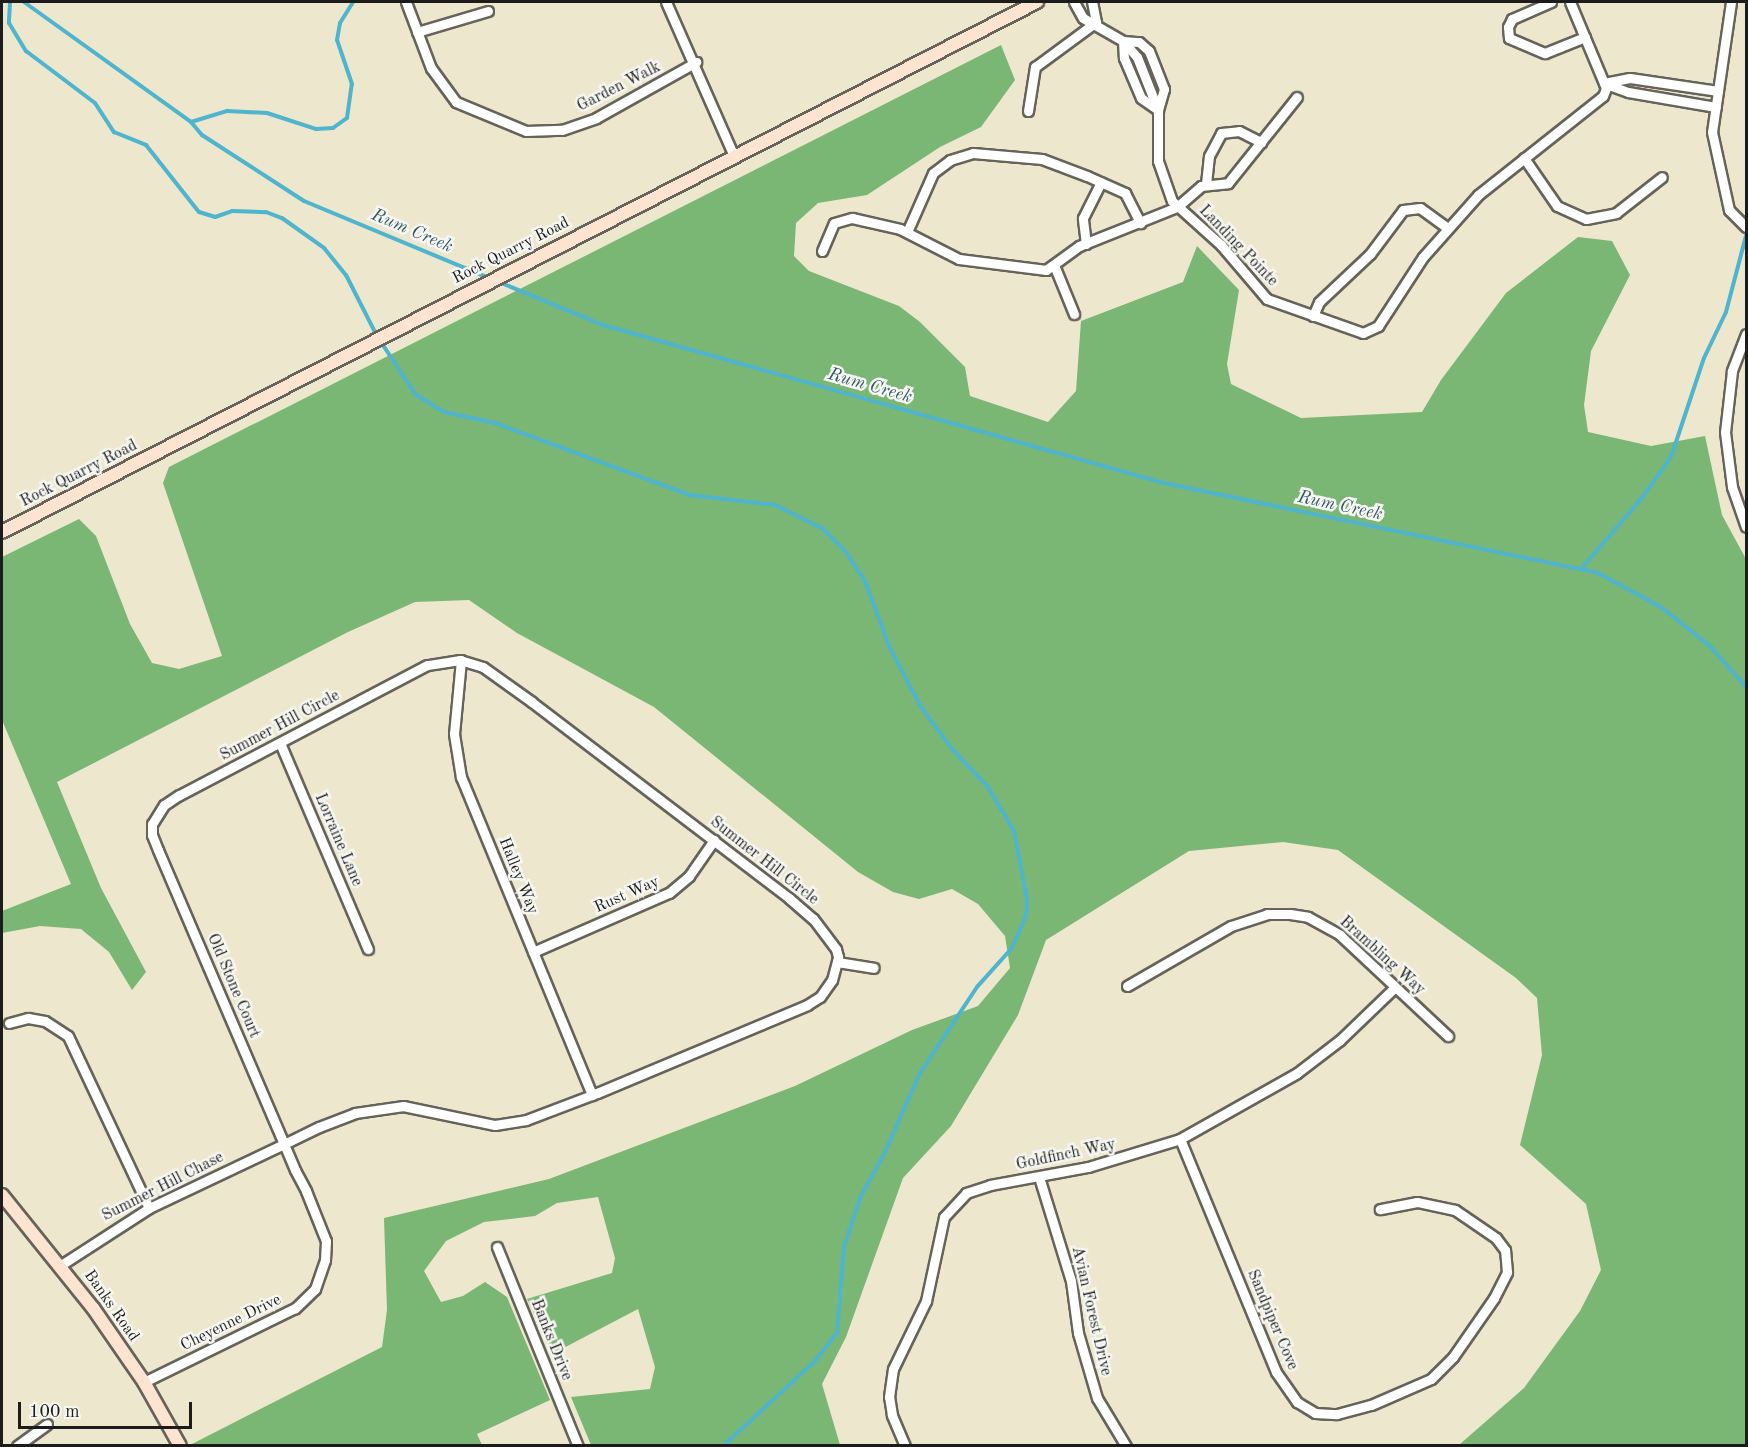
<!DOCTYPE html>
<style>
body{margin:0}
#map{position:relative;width:1748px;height:1447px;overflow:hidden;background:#ece7cd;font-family:"Old Standard TT",serif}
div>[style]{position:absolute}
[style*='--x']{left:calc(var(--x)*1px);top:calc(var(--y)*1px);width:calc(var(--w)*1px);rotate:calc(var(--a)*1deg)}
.forest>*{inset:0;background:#7ab674}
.stream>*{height:4px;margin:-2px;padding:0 2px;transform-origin:2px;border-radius:2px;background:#4fb4cd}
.roads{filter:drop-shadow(2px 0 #65635a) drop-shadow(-2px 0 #65635a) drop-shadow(0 2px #65635a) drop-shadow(0 -2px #65635a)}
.street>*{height:9px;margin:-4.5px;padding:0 4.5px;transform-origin:4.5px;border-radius:4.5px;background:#fff}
.secondary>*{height:12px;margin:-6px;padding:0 6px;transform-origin:6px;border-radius:6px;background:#fde4d0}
span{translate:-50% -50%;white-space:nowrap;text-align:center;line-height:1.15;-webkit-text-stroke:5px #f6f6f2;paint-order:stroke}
.street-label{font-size:16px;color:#1c1c1c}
.water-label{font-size:18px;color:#305963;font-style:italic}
.frame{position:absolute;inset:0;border:3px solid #1c1c1c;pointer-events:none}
.scale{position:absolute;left:18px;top:1402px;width:174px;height:27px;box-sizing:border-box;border:3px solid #1c1c1c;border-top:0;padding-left:8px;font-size:18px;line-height:21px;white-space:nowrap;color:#1c1c1c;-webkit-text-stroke:4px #f6f6f2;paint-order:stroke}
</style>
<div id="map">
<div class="forest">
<i style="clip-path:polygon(1001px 45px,1015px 80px,981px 127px,940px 147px,867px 195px,818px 203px,796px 223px,794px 256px,809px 271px,899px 306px,920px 322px,965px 367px,970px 396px,1048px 422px,1076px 391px,1081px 321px,1183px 282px,1197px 246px,1239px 290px,1227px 364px,1231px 384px,1301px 418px,1422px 412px,1441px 380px,1506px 293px,1578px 237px,1612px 241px,1630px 275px,1591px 351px,1584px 405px,1588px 432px,1651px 446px,1705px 436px,1722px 515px,1746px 559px,1746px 1445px,1459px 1445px,1524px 1388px,1580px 1311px,1601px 1270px,1586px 1204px,1520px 1145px,1542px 1055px,1537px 998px,1516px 978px,1338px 850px,1283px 842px,1189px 851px,1046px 940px,1018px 1015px,951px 1126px,903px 1178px,846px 1337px,822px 1384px,840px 1445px,591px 1445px,571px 1397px,650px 1389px,655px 1367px,638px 1309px,554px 1353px,527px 1299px,612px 1273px,615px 1258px,598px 1197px,557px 1203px,535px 1216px,484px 1222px,446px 1241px,424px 1271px,441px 1302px,463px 1296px,485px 1282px,507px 1297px,550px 1400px,477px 1434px,482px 1445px,190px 1445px,382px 1347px,387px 1310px,384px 1218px,549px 1179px,795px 1086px,912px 1030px,978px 1006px,1010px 968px,1005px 936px,978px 904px,952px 889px,919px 899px,893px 892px,858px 872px,654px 707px,517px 633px,469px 600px,415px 602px,348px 632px,57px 782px,101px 888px,146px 972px,132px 990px,109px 952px,81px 929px,40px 926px,2px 933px,2px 911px,71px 884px,2px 720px,2px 557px,79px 519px,96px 536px,130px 624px,152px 663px,179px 669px,222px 656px,163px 483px,169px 467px)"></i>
</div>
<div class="stream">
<i style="--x:10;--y:2;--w:21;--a:93"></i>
<i style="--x:9;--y:23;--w:33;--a:59"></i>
<i style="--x:26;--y:51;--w:86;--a:37"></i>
<i style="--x:95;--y:103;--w:35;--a:57"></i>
<i style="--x:114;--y:132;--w:35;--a:22"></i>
<i style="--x:146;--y:145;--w:85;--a:51.7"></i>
<i style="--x:199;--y:212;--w:17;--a:17"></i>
<i style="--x:215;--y:217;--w:18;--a:-19"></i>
<i style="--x:232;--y:211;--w:34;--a:2"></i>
<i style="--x:266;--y:212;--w:17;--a:21"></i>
<i style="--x:282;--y:218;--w:52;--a:35.5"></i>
<i style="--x:324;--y:248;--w:35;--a:51"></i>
<i style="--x:346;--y:275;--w:68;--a:63.1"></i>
<i style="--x:24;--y:2;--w:206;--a:35.7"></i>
<i style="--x:191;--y:122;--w:17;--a:50"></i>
<i style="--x:202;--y:135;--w:121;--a:32.9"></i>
<i style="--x:304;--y:201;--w:200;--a:22.6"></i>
<i style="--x:191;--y:122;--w:38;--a:-17"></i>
<i style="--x:227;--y:111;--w:40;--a:2.9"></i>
<i style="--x:267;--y:113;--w:52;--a:18.1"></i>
<i style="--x:316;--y:129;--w:17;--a:-3"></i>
<i style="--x:333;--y:128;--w:17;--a:-36"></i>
<i style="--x:347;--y:118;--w:34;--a:-82"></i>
<i style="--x:352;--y:84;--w:46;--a:-108.8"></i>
<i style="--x:337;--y:40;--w:17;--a:-80"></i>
<i style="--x:340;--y:23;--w:25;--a:-58"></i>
<i style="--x:499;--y:282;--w:113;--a:22.5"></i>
<i style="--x:603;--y:325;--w:583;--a:15.73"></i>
<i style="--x:1164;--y:483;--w:443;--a:11.7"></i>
<i style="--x:1598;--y:573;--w:72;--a:28.4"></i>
<i style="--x:1661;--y:607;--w:63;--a:38.5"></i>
<i style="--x:1710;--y:646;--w:55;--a:48.7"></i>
<i style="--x:381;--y:342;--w:62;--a:56.8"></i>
<i style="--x:415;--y:394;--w:34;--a:32"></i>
<i style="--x:444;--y:412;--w:52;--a:12.2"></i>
<i style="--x:495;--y:423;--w:208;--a:20.3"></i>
<i style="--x:690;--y:495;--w:86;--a:6.7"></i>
<i style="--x:775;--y:505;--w:52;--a:26.1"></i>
<i style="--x:822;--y:528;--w:34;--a:45"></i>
<i style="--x:846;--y:552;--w:35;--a:57"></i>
<i style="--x:865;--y:581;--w:69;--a:69.7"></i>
<i style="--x:889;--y:646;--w:69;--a:62.3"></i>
<i style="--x:921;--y:707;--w:52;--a:53.6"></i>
<i style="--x:952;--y:749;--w:52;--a:46.5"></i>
<i style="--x:988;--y:787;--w:51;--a:59.4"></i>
<i style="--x:1014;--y:831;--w:69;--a:79.2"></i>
<i style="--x:1027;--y:899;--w:17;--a:93"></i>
<i style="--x:1026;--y:916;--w:35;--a:114"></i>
<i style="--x:1012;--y:948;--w:52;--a:131.9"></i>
<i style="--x:977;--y:987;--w:103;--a:123.5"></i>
<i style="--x:920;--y:1073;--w:86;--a:113.9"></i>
<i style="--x:885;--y:1152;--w:52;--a:118.5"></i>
<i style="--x:860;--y:1198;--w:52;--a:108.1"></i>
<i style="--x:844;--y:1247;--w:86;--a:94.7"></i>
<i style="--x:837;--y:1333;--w:34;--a:128"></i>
<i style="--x:816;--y:1360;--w:127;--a:137.2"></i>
<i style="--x:1581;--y:569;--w:92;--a:-49.4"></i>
<i style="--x:1641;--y:499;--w:52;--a:-54.5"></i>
<i style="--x:1671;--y:457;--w:104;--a:-71.6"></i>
<i style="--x:1704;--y:358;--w:51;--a:-64.4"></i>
<i style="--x:1726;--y:312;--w:79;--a:-75.3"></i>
</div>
<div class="roads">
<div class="street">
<i style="--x:406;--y:2;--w:71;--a:69.3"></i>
<i style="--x:431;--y:68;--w:42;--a:53.7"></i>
<i style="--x:456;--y:102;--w:76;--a:22.5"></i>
<i style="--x:526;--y:131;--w:36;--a:-2"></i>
<i style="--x:562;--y:130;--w:36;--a:-19"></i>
<i style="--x:596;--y:118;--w:115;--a:-29.2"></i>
<i style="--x:666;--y:2;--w:168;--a:66.2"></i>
<i style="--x:1074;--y:2;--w:18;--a:61"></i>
<i style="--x:1083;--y:18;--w:46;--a:29.9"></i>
<i style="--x:1123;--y:41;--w:21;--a:49"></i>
<i style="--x:1137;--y:57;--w:57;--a:68.4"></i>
<i style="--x:1158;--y:110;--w:51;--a:90"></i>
<i style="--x:1158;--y:161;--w:42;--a:70.7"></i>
<i style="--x:1172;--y:201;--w:66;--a:41.9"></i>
<i style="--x:1221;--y:245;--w:71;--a:49.6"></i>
<i style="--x:1267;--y:299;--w:102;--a:19.5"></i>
<i style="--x:1363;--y:333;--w:17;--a:-25"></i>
<i style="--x:1378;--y:326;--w:82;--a:-56.9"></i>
<i style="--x:1423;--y:257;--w:83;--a:-48.4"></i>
<i style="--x:1478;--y:195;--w:159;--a:-38.4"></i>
<i style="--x:1603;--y:96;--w:9;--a:-69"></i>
<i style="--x:1606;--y:88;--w:93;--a:-112.7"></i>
<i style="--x:1551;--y:2;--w:43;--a:156.4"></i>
<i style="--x:1512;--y:19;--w:9;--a:117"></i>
<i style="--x:1508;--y:27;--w:11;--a:85"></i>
<i style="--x:1509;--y:38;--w:39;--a:23"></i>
<i style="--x:1545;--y:53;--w:43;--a:-21.8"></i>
<i style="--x:1731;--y:2;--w:131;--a:98.3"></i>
<i style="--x:1712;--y:132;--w:80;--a:77.7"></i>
<i style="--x:1729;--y:210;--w:24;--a:45"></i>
<i style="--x:417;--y:32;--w:74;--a:-16.5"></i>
<i style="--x:1123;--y:41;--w:16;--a:4"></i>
<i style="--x:1139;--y:42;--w:13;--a:42"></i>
<i style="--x:1149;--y:51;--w:41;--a:68.5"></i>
<i style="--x:1164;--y:89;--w:22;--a:106"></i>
<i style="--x:1123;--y:41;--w:17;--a:87"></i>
<i style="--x:1124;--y:58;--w:43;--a:67"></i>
<i style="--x:1141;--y:98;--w:21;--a:35"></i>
<i style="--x:1604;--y:83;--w:26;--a:-11"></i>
<i style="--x:1630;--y:78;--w:89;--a:8.4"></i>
<i style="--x:1606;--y:84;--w:23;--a:20"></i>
<i style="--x:1628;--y:92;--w:89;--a:9.7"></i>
<i style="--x:1028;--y:111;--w:45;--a:-81"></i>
<i style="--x:1035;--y:67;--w:76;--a:-36.4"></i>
<i style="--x:1096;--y:22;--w:20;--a:-101"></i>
<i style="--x:1524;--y:158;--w:58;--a:55.5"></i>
<i style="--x:1557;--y:206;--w:32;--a:24"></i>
<i style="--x:1586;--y:219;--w:31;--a:-11"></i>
<i style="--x:1616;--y:213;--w:58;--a:-38"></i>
<i style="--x:1206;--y:184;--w:28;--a:-84"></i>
<i style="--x:1209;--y:156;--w:26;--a:-62"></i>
<i style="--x:1221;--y:133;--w:18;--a:-6"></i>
<i style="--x:1239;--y:131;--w:25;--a:27"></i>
<i style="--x:907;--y:232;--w:64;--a:-66.2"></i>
<i style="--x:933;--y:173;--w:21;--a:-37"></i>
<i style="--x:950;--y:160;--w:24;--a:-17"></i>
<i style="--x:973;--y:153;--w:69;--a:5"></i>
<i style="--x:1042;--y:159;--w:48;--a:20.7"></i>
<i style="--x:1087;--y:176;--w:42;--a:24.1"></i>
<i style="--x:1125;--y:193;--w:34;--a:63"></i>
<i style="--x:1086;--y:244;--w:26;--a:-97"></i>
<i style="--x:1083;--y:218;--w:40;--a:-63.4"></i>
<i style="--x:822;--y:251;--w:30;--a:-67"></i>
<i style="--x:834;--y:223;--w:19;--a:-16"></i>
<i style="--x:852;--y:218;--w:49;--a:12.9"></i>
<i style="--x:900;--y:229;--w:66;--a:27"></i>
<i style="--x:959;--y:259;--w:88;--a:7.2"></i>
<i style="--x:1046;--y:270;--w:41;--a:-36"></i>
<i style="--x:1079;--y:246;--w:105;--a:-21.7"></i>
<i style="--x:1177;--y:207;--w:32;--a:-41"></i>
<i style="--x:1201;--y:186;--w:27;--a:-6"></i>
<i style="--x:1228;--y:183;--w:110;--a:-51.3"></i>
<i style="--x:1054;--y:265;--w:53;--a:67.8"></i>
<i style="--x:1313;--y:316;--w:15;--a:-67"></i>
<i style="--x:1319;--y:302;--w:70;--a:-43.3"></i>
<i style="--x:1370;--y:254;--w:55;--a:-53.1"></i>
<i style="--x:1403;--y:210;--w:17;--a:-7"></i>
<i style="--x:1420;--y:208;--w:34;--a:36"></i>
<i style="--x:1746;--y:334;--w:40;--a:111"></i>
<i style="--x:1732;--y:371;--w:61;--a:96.5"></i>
<i style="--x:1725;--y:432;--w:55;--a:82.7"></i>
<i style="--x:1732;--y:487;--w:42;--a:70.7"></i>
<i style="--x:461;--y:660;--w:74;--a:95.4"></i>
<i style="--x:454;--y:734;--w:44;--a:80.8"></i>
<i style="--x:461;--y:777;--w:344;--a:67.6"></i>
<i style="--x:280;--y:743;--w:224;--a:66.9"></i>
<i style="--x:533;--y:952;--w:148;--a:-23.5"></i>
<i style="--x:669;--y:893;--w:26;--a:-40"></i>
<i style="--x:689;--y:876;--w:44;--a:-55.2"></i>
<i style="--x:837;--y:962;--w:37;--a:9"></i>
<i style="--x:1127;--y:986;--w:120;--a:-30"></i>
<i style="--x:1231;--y:926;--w:38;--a:-18"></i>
<i style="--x:1267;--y:914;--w:23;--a:0"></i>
<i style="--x:1290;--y:914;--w:18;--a:9"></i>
<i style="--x:1308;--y:917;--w:37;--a:29"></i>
<i style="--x:1340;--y:935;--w:148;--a:43.1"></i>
<i style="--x:9;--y:1023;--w:20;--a:-15"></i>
<i style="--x:28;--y:1018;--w:17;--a:10"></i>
<i style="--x:45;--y:1021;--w:27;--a:33"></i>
<i style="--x:68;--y:1036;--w:190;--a:64.8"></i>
<i style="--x:1180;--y:1139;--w:252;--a:67.6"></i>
<i style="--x:1276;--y:1372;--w:37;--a:55"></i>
<i style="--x:1297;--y:1402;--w:21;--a:31"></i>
<i style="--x:1315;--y:1413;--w:22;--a:3"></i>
<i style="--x:1337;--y:1414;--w:35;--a:-15"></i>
<i style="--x:1371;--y:1405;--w:65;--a:-23.4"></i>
<i style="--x:1431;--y:1379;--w:31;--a:-45"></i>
<i style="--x:1453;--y:1357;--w:72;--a:-55.2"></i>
<i style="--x:1494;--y:1298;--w:29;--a:-63"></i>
<i style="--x:1507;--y:1272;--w:22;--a:-95"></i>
<i style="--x:1505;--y:1250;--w:15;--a:-127"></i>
<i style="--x:1496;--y:1238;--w:50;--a:-145.7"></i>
<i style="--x:1455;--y:1210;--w:39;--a:-168"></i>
<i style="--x:1417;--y:1202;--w:38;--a:169"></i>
<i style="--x:1039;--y:1177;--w:109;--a:72.9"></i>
<i style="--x:1071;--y:1281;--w:52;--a:82.3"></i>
<i style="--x:1078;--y:1333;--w:68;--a:73.7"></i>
<i style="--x:1097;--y:1398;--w:56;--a:58.9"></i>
<i style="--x:497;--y:1247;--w:215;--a:67.9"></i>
<i style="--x:61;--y:1265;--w:105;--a:-32.9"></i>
<i style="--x:149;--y:1208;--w:149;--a:-25.4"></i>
<i style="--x:284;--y:1144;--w:39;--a:-26"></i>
<i style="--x:319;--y:1127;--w:39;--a:-21"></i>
<i style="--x:355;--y:1113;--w:49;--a:-8.3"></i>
<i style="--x:403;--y:1106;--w:94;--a:11.7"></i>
<i style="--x:495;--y:1125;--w:31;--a:-9"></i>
<i style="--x:526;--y:1120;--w:76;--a:-20.8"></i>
<i style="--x:597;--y:1093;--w:228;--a:-22.7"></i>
<i style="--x:807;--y:1005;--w:15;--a:-32"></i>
<i style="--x:820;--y:997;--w:21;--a:-55"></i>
<i style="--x:832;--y:980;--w:24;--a:-75"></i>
<i style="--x:838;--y:957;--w:8;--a:-104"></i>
<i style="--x:836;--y:949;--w:38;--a:-127"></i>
<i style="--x:813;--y:919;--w:32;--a:-139"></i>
<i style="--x:789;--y:898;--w:323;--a:-142.7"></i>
<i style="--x:532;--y:702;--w:60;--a:-144.5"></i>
<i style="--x:483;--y:667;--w:24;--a:-163"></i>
<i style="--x:460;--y:660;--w:33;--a:171"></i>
<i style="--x:427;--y:665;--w:280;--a:152.3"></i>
<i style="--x:179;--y:795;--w:18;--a:146"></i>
<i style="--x:164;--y:805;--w:22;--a:122"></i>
<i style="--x:152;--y:824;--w:11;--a:90"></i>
<i style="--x:152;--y:835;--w:16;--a:68"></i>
<i style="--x:158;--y:850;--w:320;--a:66.8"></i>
<i style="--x:284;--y:1144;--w:28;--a:67"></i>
<i style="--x:295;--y:1170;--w:24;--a:62"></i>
<i style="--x:306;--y:1191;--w:54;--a:68.2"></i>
<i style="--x:326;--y:1241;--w:19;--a:93"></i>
<i style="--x:325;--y:1260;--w:31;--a:109"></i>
<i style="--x:315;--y:1289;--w:28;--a:136"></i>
<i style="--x:295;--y:1308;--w:168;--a:153.9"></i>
<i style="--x:17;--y:1446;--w:37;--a:-36"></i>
<i style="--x:905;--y:1446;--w:34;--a:-113"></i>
<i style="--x:892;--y:1415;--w:18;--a:-99"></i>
<i style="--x:889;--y:1397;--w:28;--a:-82"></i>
<i style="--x:893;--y:1369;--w:76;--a:-64.1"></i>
<i style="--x:926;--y:1301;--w:86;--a:-77.9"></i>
<i style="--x:944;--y:1217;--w:33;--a:-47"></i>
<i style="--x:966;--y:1193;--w:25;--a:-18"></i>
<i style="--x:990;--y:1185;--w:100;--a:-10.4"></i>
<i style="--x:1088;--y:1167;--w:96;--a:-16.9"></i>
<i style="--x:1180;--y:1139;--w:134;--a:-29.4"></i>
<i style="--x:1297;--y:1073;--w:54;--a:-37.5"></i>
<i style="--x:1340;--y:1040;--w:76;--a:-43.9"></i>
</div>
<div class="secondary">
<i style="--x:2;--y:532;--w:1163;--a:-27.12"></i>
<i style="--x:2;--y:1195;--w:145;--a:51.2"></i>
<i style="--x:93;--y:1308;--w:90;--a:55.4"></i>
<i style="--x:144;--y:1382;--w:73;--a:60.6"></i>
</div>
</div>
<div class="street-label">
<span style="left:619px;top:87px;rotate:-27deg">Garden Walk</span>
<span style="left:1238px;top:246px;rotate:46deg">Landing Pointe</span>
<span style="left:511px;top:251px;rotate:-27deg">Rock Quarry Road</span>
<span style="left:79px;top:474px;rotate:-27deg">Rock Quarry Road</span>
<span style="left:280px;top:726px;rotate:-28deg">Summer Hill Circle</span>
<span style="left:338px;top:840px;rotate:67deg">Lorraine Lane</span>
<span style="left:764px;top:861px;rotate:38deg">Summer Hill Circle</span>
<span style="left:518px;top:876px;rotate:68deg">Halley Way</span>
<span style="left:627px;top:895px;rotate:-24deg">Rust Way</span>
<span style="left:1382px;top:956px;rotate:42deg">Brambling Way</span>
<span style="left:233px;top:986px;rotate:67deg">Old Stone Court</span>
<span style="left:1066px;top:1155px;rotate:-12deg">Goldfinch Way</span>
<span style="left:163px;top:1187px;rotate:-27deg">Summer Hill Chase</span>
<span style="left:111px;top:1306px;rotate:55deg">Banks Road</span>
<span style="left:1091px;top:1311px;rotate:77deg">Avian Forest Drive</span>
<span style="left:1272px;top:1320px;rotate:67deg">Sandpiper Cove</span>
<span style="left:231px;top:1323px;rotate:-26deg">Cheyenne Drive</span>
<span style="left:551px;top:1340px;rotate:68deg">Banks Drive</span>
</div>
<div class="water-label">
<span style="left:412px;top:231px;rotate:23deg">Rum Creek</span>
<span style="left:870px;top:386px;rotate:16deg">Rum Creek</span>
<span style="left:1340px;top:506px;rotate:12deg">Rum Creek</span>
</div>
<div class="frame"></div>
<div class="scale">100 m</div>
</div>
